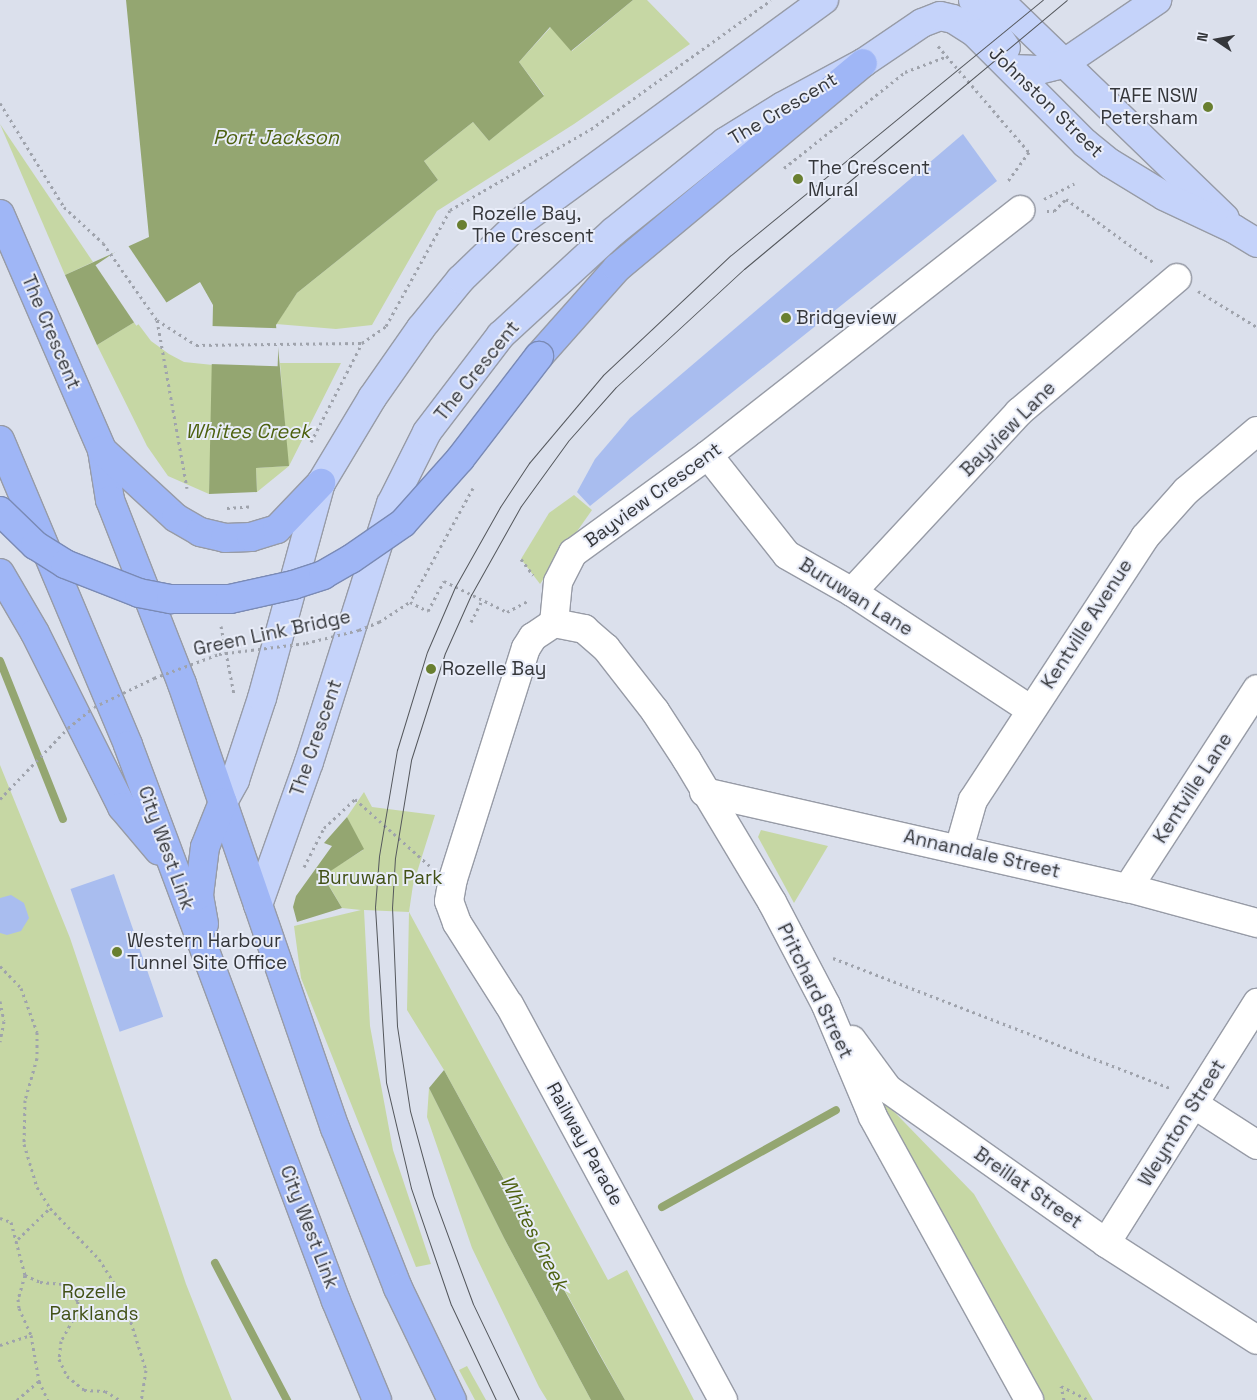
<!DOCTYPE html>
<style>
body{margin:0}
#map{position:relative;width:1257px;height:1400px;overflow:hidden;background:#dbe0ec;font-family:"Space Grotesk",sans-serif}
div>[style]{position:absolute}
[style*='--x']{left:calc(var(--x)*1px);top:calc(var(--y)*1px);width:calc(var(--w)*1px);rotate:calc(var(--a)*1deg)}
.green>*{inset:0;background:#c6d7a4}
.water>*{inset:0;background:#94a671}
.pier>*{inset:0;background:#dbe0ec;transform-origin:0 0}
.stream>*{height:8px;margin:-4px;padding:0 4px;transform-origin:4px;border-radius:4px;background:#94a671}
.building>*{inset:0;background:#a9bdef;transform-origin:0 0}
.path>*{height:3px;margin-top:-1.5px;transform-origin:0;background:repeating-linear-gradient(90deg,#9fa3ac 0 2.5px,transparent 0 6.5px)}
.roads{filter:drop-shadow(1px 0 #979ba6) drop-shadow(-1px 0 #979ba6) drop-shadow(0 1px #979ba6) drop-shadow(0 -1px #979ba6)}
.minor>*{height:28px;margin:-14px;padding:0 14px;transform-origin:14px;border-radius:14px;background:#fff}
.major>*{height:28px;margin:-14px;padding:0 14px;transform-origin:14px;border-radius:14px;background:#c5d3fa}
.highway>*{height:28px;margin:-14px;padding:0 14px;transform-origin:14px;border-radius:14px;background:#9fb6f6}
.tram>*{height:1px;margin:-0.5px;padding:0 0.5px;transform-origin:0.5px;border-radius:0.5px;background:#54575c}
.path-bridge>*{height:3px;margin-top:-1.5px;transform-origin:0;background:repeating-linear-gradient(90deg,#9fa3ac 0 2.5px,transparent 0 6.5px)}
.bridges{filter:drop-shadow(1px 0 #7a8ab5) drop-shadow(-1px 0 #7a8ab5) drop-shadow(0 1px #7a8ab5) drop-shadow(0 -1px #7a8ab5)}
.highway-bridge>*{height:28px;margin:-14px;padding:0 14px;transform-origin:14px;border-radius:14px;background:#9fb6f6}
.dots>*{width:14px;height:14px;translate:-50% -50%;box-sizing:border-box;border:2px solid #e9edf9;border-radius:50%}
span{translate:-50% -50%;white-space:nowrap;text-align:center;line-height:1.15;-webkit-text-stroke:4px #e9edf9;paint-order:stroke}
.poi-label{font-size:19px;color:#35373b}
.right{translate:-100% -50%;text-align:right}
.left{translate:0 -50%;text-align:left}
.street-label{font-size:19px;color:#35373b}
.park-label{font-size:19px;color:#425117}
.water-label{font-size:20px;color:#4d610f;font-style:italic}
.north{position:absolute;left:1192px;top:15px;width:50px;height:50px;-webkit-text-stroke:4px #e9edf9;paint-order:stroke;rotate:282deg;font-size:14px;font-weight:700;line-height:20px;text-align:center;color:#35373b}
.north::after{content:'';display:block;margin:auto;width:18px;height:22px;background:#35373b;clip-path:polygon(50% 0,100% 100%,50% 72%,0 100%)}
</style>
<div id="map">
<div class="green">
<i style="clip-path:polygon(633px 0,647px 0,690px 44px,574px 124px,437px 211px,372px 325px,336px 329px,276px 324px,297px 293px,438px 180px,424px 161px,473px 122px,489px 141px,544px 95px,519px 62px,551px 27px,572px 51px)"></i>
<i style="clip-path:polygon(0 124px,93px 262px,65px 275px)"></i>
<i style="clip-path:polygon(136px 321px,151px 341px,169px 354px,184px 362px,213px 365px,209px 494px,168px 476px,147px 446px,97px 345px)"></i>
<i style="clip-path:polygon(280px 363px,341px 363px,289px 466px,257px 492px,256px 468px,288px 466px)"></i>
<i style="clip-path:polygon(574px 495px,592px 510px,540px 584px,521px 559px,549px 513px)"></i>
<i style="clip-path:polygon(0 765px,70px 938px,186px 1284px,232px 1400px,0 1400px)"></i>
<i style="clip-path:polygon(364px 792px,372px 807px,435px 815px,413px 885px,409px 912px,608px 1280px,627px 1270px,694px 1400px,625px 1400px,444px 1070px,407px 1010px,409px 912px,364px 910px,370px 1026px,393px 1150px,431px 1264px,416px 1267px,301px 978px,294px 926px,361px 910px,342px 908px,323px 875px,363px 850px,347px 817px)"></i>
<i style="clip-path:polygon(761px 830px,828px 846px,794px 903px,758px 837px)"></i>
<i style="clip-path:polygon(429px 1088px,504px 1238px,591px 1400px,547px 1400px,539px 1387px,472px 1248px,427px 1117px)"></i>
<i style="clip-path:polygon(873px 1090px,974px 1194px,1093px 1400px,1044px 1400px)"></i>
<i style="clip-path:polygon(467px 1366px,486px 1400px,475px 1400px,459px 1370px)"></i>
</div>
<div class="water">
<i style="clip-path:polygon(126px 0,633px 0,571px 51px,550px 27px,519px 62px,544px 96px,489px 141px,473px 122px,424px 161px,438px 180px,297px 293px,276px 325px,289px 466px,256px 468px,257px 492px,209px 494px,213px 305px,200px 282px,97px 345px,65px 275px,149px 237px)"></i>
<i style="clip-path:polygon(347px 817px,364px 849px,323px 876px,342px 908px,297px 922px,293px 907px,296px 896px,332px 846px,324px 843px)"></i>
<i style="clip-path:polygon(444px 1070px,598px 1352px,625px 1400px,591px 1400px,504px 1238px,429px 1088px)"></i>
</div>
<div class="pier">
<i style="left:127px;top:244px;width:73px;height:38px;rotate:56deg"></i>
<i style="left:211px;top:326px;width:68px;height:38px;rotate:2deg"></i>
</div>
<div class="stream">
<i style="--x:0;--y:661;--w:170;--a:68.3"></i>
<i style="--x:662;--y:1207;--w:199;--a:-29.1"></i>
<i style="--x:215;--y:1263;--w:155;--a:62.3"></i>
</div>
<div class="building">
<i style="clip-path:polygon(963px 134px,997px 181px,590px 506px,577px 492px,595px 459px,630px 418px)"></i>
<i style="left:114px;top:874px;width:151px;height:46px;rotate:71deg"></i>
<i style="clip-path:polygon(11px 895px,24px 903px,29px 918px,21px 931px,7px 935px,0 933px,0 898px)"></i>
</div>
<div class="path">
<i style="--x:938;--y:46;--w:140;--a:49.4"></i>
<i style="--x:1029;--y:152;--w:36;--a:126"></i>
<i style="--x:0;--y:103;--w:122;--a:58.4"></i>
<i style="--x:64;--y:207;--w:53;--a:42.7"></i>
<i style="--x:103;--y:243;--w:94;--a:55"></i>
<i style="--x:157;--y:320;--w:46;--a:32.7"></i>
<i style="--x:196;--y:345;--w:166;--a:-0.7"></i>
<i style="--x:362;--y:343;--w:29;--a:-35"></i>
<i style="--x:386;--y:326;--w:132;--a:-61.1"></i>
<i style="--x:450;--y:210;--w:163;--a:-29.9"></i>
<i style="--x:591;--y:129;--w:221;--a:-35.6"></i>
<i style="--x:784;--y:168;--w:154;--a:-38.4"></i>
<i style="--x:905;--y:72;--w:43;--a:-20.6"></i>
<i style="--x:1044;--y:199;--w:34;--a:-27"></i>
<i style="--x:1047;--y:211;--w:7;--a:0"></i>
<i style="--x:1054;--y:211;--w:17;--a:-45"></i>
<i style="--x:1066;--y:199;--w:107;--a:35.9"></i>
<i style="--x:1198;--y:291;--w:69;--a:31.4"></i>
<i style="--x:157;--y:320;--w:171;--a:79.9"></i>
<i style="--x:311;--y:442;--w:111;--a:-62.7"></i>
<i style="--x:473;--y:488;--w:130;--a:118.9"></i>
<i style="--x:410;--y:602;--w:20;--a:27"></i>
<i style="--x:428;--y:611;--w:34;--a:-62"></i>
<i style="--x:444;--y:581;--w:70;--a:26.2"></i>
<i style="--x:507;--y:612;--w:24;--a:-28"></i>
<i style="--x:227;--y:508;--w:26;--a:-4"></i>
<i style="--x:521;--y:559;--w:20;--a:53"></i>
<i style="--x:471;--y:622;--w:25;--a:-63"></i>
<i style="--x:221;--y:626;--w:69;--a:79.2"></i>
<i style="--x:304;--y:867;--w:44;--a:-62.9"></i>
<i style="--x:324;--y:828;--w:42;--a:-43.1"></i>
<i style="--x:355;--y:799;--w:101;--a:41.8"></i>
<i style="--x:833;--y:958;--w:363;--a:21.1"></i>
<i style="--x:0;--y:966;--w:30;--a:46"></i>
<i style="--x:21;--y:988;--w:47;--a:70"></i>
<i style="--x:37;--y:1032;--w:26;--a:90"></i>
<i style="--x:37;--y:1058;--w:44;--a:105.9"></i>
<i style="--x:25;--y:1100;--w:44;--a:91.3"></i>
<i style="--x:24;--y:1144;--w:45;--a:73.2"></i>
<i style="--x:37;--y:1187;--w:25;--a:58"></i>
<i style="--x:50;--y:1208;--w:71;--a:46.1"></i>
<i style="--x:99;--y:1259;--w:45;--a:57.7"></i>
<i style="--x:123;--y:1297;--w:77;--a:72.5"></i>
<i style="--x:146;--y:1370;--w:30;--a:99"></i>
<i style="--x:0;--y:1001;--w:20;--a:79"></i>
<i style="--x:4;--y:1021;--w:21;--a:101"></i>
<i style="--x:0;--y:1218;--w:12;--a:20"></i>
<i style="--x:11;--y:1222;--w:55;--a:75.2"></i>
<i style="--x:25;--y:1275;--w:17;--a:25"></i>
<i style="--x:40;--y:1282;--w:24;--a:5"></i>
<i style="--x:64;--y:1284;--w:22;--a:51"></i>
<i style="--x:78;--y:1301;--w:13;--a:99"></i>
<i style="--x:76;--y:1314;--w:31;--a:119"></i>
<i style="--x:61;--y:1341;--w:18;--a:96"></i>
<i style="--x:59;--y:1359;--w:19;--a:65"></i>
<i style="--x:67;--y:1376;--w:22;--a:39"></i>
<i style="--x:84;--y:1390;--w:21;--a:3"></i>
<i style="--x:105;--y:1391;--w:17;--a:31"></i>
<i style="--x:18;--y:1239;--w:45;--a:-44.1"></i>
<i style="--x:25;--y:1275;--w:25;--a:106"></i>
<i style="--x:18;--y:1299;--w:9;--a:84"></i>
<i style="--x:19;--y:1308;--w:30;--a:66"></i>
<i style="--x:31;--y:1335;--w:47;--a:80.1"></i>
<i style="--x:39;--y:1381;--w:21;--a:65"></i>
<i style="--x:0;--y:1345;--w:33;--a:-18"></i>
<i style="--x:17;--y:1400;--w:29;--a:-41"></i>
<i style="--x:1064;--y:1400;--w:14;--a:-102"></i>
<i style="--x:1061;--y:1386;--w:30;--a:27"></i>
</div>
<div class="roads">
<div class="minor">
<i style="--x:708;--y:455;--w:127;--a:51.7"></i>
<i style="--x:787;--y:555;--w:75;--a:29.6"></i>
<i style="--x:852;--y:592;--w:214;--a:33.4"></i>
<i style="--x:852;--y:592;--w:246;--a:-47.1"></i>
<i style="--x:1019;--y:412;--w:207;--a:-40.3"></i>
<i style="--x:554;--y:623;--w:41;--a:-84.4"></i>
<i style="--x:558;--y:582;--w:33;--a:-63"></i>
<i style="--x:573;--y:553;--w:167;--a:-36"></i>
<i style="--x:708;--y:455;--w:397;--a:-38.1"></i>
<i style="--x:704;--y:792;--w:435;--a:12.8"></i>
<i style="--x:1128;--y:888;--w:134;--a:15.2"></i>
<i style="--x:959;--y:849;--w:51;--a:-74.1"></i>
<i style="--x:973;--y:800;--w:314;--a:-56.8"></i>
<i style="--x:1145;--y:537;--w:62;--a:-48.3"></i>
<i style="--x:1186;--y:491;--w:93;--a:-40.2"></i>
<i style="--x:1128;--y:888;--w:237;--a:-57"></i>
<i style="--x:852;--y:1040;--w:61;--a:53.7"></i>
<i style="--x:888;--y:1089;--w:267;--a:35.2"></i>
<i style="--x:1106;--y:1243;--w:179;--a:32.7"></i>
<i style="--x:1195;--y:1105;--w:74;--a:32.8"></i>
<i style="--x:1106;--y:1243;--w:284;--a:-57.8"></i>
<i style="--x:723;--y:1400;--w:449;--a:-118.4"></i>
<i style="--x:509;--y:1005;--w:97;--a:-122.4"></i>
<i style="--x:457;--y:923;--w:23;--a:-110"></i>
<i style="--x:449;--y:901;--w:22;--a:-80"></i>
<i style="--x:453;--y:879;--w:242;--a:-72.5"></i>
<i style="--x:526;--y:648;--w:13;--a:-58"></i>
<i style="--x:533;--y:637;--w:25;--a:-34"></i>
<i style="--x:554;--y:623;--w:31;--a:11"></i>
<i style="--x:584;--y:629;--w:29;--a:41"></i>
<i style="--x:606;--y:648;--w:80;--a:52.1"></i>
<i style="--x:655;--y:711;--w:59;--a:56.9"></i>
<i style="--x:687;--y:760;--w:165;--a:59.1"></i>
<i style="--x:772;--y:902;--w:116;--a:62.3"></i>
<i style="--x:826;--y:1005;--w:121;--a:67.2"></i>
<i style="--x:873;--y:1117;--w:323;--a:61.1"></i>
</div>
<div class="major">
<i style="--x:973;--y:0;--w:58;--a:55.5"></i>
<i style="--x:999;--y:0;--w:314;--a:44"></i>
<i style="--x:1012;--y:69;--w:27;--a:2"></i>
<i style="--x:1039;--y:70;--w:25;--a:-14"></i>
<i style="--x:1063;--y:64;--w:114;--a:-34.2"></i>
<i style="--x:223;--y:802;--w:25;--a:-61"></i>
<i style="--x:235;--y:780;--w:86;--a:-71.8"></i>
<i style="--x:262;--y:698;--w:223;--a:-74.7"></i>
<i style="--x:321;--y:483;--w:99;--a:-59"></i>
<i style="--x:372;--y:398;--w:85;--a:-55"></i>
<i style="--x:421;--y:328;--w:63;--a:-50.8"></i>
<i style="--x:461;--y:279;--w:81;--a:-44"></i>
<i style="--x:519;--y:223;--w:378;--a:-36.2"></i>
<i style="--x:258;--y:905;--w:152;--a:-70.4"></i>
<i style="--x:309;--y:762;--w:271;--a:-72.4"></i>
<i style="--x:391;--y:504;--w:80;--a:-63.4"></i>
<i style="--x:427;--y:432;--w:122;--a:-52.7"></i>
<i style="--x:501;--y:335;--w:152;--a:-42.6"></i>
<i style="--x:613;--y:232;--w:144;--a:-38.8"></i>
<i style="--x:725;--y:142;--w:68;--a:-31.8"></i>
<i style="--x:783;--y:106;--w:91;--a:-28.3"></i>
<i style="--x:863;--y:63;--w:71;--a:-34.1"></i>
<i style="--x:922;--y:23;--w:19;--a:-21"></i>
<i style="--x:940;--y:16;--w:13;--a:13"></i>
<i style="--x:953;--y:19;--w:26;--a:32"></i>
<i style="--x:975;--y:33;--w:156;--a:45"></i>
<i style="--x:1085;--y:143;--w:32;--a:39"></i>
<i style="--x:1110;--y:163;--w:63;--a:31.4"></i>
<i style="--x:1164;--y:196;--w:77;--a:25.2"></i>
<i style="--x:1234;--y:229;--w:27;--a:31"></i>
</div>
<div class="highway">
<i style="--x:0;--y:214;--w:257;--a:66.6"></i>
<i style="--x:102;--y:450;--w:51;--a:80.9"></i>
<i style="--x:110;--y:500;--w:198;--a:68.6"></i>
<i style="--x:182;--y:684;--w:470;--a:71"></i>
<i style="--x:335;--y:1128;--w:172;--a:68.5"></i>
<i style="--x:398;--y:1288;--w:124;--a:64.3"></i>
<i style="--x:539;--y:356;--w:118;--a:-48.4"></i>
<i style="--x:617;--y:268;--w:320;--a:-39.8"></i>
<i style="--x:0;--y:440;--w:331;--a:67.2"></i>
<i style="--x:128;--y:745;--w:594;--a:69.49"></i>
<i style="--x:336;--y:1301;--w:107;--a:67.5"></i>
<i style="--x:102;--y:450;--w:100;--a:42.6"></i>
<i style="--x:176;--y:518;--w:28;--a:30"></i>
<i style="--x:200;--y:532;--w:26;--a:13"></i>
<i style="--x:225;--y:538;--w:26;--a:-2"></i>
<i style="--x:251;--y:537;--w:27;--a:-17"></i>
<i style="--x:277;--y:529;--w:64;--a:-46.3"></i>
<i style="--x:0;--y:573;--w:69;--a:59.7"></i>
<i style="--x:35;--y:633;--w:195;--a:63.4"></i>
<i style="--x:122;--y:807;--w:57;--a:49.9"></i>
<i style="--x:204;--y:924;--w:29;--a:-100"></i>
<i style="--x:199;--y:895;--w:48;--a:-82.9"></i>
<i style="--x:205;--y:847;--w:48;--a:-68.2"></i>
</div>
</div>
<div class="tram">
<i style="--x:496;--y:1400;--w:105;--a:-115.3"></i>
<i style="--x:451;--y:1305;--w:124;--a:-108.9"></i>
<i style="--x:411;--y:1188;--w:109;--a:-103.3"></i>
<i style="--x:386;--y:1082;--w:175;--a:-93.6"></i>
<i style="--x:375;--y:907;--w:51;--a:-85.5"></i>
<i style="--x:379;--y:856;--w:108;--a:-80.4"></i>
<i style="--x:397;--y:750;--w:102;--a:-73"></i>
<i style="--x:427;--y:652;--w:71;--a:-66.7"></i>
<i style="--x:455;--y:587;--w:92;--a:-60.6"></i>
<i style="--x:500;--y:507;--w:53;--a:-56.6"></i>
<i style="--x:529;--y:463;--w:115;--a:-49.9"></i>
<i style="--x:603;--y:375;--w:175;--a:-43.2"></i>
<i style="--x:731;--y:255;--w:403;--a:-39.3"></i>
<i style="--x:519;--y:1400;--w:106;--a:-115.6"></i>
<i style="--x:473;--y:1304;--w:116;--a:-110.2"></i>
<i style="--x:433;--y:1195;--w:87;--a:-105.3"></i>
<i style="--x:410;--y:1111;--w:86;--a:-98.7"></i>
<i style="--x:397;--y:1026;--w:118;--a:-92.4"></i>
<i style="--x:392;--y:908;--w:50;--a:-86.6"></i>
<i style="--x:395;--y:858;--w:99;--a:-80.7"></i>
<i style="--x:411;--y:760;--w:112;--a:-72.4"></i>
<i style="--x:445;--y:653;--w:64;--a:-65.9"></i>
<i style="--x:471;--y:595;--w:102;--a:-60.7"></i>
<i style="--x:521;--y:506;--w:80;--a:-54.1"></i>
<i style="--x:568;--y:441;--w:72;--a:-48.4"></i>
<i style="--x:616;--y:387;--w:174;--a:-42.7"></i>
<i style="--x:744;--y:269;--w:420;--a:-39.8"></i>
</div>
<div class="path-bridge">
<i style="--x:0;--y:799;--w:98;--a:-46.2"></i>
<i style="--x:68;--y:728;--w:33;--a:-39"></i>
<i style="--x:94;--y:707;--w:67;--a:-25.8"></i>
<i style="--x:154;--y:678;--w:69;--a:-20.3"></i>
<i style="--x:219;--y:654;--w:88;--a:-7.2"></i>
<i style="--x:306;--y:643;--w:55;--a:-13.8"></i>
<i style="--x:359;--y:630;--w:22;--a:-22"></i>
<i style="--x:379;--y:622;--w:37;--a:-33"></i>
</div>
<div class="bridges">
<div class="highway-bridge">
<i style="--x:0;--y:511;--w:49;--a:44.2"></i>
<i style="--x:35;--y:545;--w:36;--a:32"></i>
<i style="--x:65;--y:564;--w:79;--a:21.4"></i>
<i style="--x:139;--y:593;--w:33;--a:11"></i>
<i style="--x:171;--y:599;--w:59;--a:0"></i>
<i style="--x:230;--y:599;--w:65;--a:-12.5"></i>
<i style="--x:293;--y:585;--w:32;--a:-18"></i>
<i style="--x:323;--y:575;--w:32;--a:-30"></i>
<i style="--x:351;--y:559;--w:63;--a:-34.7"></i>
<i style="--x:403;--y:523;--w:86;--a:-48.3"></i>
<i style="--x:460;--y:459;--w:130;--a:-52.5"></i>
</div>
</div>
<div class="dots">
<i style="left:1208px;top:107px;background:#697f30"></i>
<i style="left:798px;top:179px;background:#697f30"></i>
<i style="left:462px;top:225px;background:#697f30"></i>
<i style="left:786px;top:318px;background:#697f30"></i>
<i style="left:431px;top:669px;background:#697f30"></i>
<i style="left:117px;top:952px;background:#697f30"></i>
</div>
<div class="poi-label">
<span class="right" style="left:1198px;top:107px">TAFE NSW<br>Petersham</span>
<span class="left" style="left:808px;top:179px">The Crescent<br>Mural</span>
<span class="left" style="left:472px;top:225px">Rozelle Bay,<br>The Crescent</span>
<span class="left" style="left:796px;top:318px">Bridgeview</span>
<span class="left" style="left:442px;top:669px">Rozelle Bay</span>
<span class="left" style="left:127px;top:952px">Western Harbour<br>Tunnel Site Office</span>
</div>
<div class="street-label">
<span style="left:1046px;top:102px;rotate:44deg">Johnston Street</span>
<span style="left:783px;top:109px;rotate:-31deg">The Crescent</span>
<span style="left:51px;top:332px;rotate:67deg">The Crescent</span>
<span style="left:477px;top:371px;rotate:-51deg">The Crescent</span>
<span style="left:1008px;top:429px;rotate:-45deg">Bayview Lane</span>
<span style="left:653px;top:495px;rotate:-36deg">Bayview Crescent</span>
<span style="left:856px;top:597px;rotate:32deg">Buruwan Lane</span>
<span style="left:1087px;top:624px;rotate:-57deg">Kentville Avenue</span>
<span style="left:272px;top:633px;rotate:-12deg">Green Link Bridge</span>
<span style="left:316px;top:738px;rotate:-71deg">The Crescent</span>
<span style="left:1193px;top:788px;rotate:-57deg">Kentville Lane</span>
<span style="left:166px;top:848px;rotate:70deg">City West Link</span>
<span style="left:982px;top:854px;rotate:13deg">Annandale Street</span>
<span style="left:815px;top:991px;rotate:64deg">Pritchard Street</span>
<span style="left:1182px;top:1123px;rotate:-58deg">Weynton Street</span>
<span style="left:585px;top:1144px;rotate:61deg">Railway Parade</span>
<span style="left:1028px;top:1188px;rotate:35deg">Breillat Street</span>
<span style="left:309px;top:1227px;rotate:69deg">City West Link</span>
</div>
<div class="park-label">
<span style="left:380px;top:878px">Buruwan Park</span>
<span style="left:94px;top:1303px">Rozelle<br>Parklands</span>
</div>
<div class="water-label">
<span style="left:276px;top:137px">Port Jackson</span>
<span style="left:248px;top:431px">Whites Creek</span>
<span style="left:534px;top:1233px;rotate:63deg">Whites Creek</span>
</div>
<div class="north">N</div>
</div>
